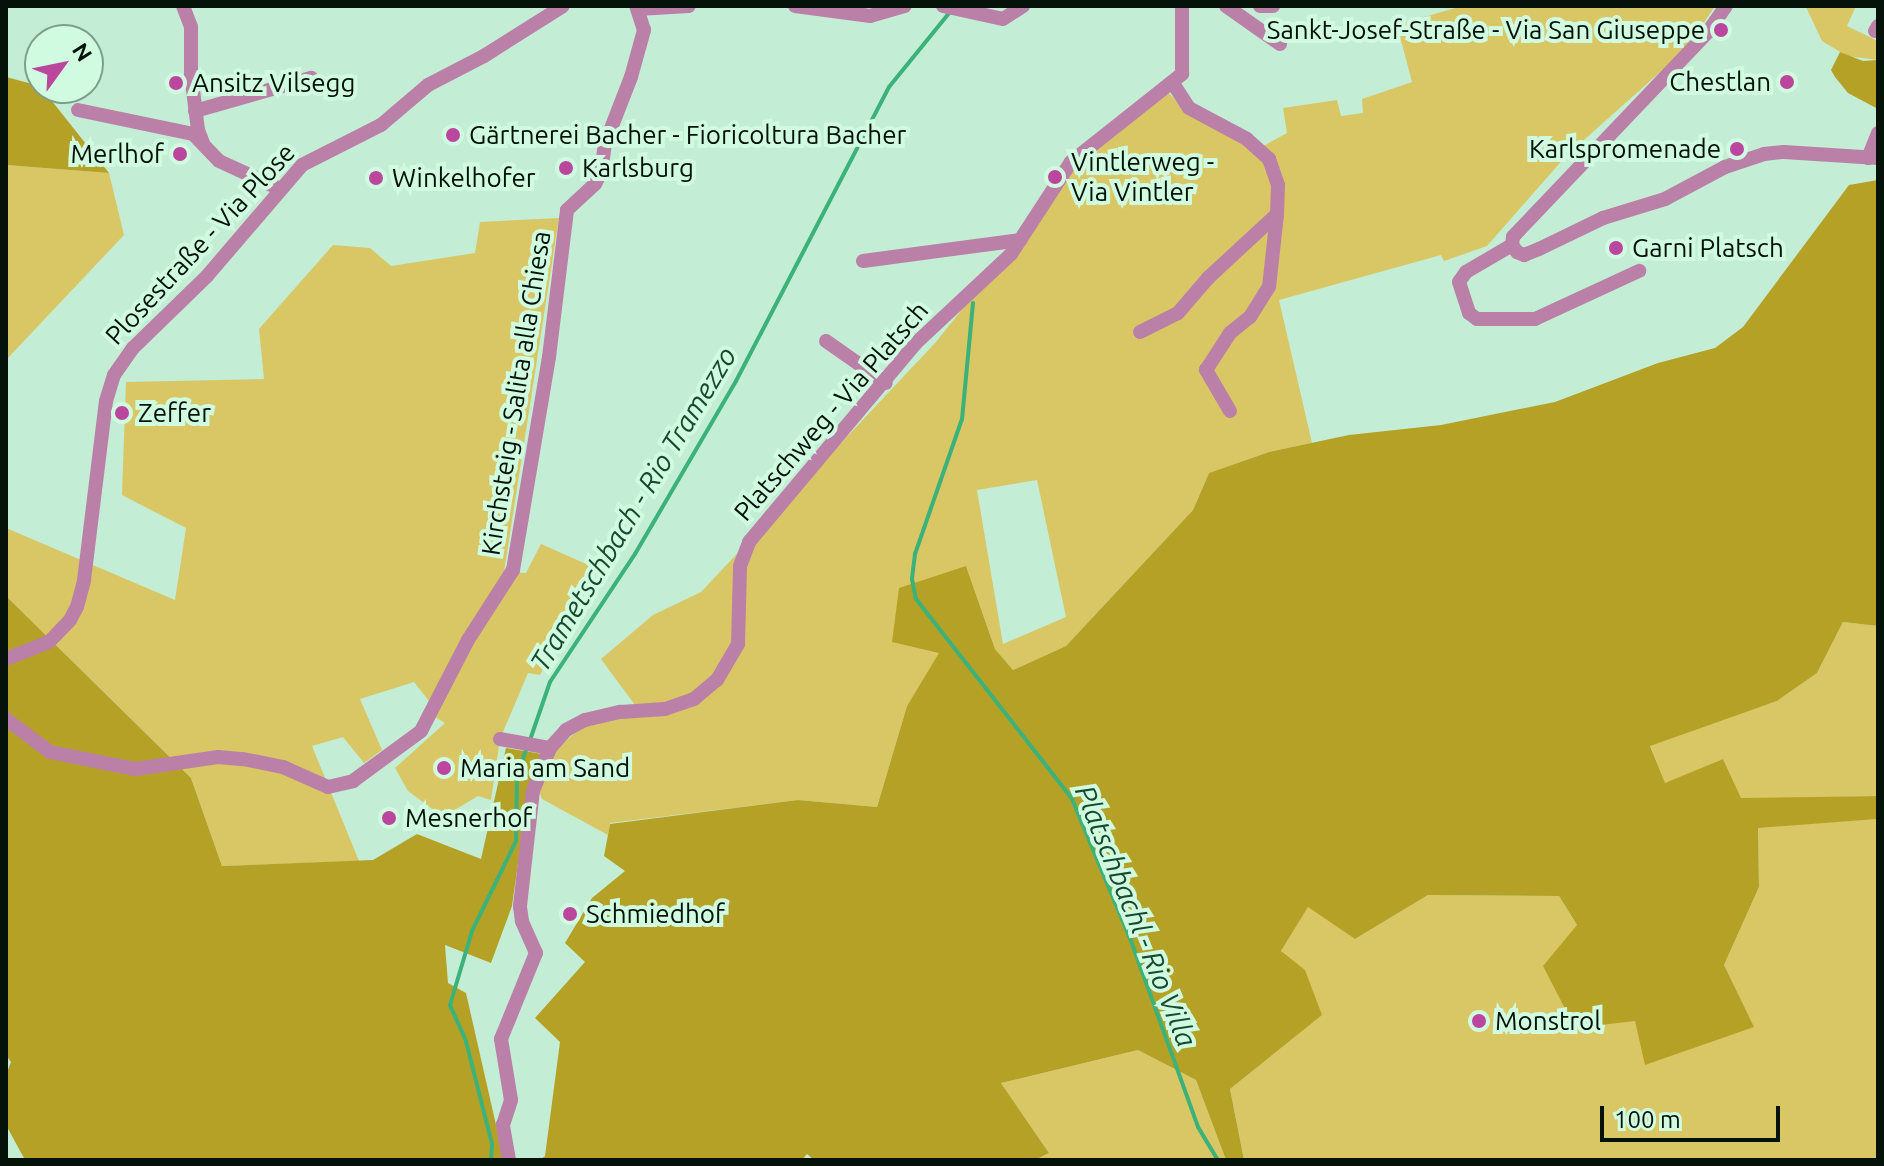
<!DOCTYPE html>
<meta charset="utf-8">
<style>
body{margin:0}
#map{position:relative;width:1884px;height:1166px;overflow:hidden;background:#c3edd4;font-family:Ubuntu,sans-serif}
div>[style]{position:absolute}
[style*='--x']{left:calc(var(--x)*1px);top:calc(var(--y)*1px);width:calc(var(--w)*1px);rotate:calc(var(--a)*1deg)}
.green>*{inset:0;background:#d9c765}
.forest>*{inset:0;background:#b6a127}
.stream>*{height:4px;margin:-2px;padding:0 2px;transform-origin:2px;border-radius:2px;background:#3ab27a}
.minor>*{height:14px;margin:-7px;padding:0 7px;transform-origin:7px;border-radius:7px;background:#ba80a8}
.dots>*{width:22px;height:22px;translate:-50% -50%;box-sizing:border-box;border:4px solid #d0fbe1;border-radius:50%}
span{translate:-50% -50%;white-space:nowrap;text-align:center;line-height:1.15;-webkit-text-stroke:8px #d0fbe1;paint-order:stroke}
.poi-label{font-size:26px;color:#04120a}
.right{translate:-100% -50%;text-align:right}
.left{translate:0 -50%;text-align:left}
.street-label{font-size:26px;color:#04120a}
.water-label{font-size:28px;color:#184830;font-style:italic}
.frame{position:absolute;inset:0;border:8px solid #04120a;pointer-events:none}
.north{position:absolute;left:24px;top:24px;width:80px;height:80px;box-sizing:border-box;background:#d0fbe1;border:2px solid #7e9e8b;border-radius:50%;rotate:57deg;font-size:22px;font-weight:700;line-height:32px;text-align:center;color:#04120a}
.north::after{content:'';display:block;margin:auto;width:28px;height:36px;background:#bb469e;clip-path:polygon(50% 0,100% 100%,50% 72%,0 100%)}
.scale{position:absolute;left:1600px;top:1106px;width:180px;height:36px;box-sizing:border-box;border:4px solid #04120a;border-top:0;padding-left:10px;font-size:24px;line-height:28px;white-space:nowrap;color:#04120a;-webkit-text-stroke:6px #d0fbe1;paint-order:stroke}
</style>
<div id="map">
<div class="green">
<i style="clip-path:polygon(evenodd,1462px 6px,1715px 6px,1687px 48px,1566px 156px,1487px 246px,1444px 261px,1441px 255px,1279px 300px,1312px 443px,1269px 452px,1209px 473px,1193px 510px,1066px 646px,1013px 670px,995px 649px,966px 566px,940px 653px,907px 706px,877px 807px,798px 800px,610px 823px,608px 835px,542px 799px,538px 789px,555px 750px,581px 728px,635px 705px,601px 659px,653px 615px,701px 592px,936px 342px,1080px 161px,1169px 93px,1185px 111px,1256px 150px,1287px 133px,1283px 108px,1337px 100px,1341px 116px,1363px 113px,1362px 99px,1412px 82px,1397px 25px,1462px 6px,1037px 480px,1066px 617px,1003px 644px,977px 490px,1037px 480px)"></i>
<i style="clip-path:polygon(1856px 6px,1847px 26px,1878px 41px,1878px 60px,1847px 56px,1822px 41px,1806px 7px)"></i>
<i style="clip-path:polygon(6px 165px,109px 173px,124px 235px,6px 360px)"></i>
<i style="clip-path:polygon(559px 218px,504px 572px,526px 573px,541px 544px,595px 568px,540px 675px,528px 673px,500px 739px,491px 800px,478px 796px,443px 817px,408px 791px,395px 768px,445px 723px,427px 712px,429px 701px,414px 682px,360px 699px,382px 750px,364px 763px,343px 737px,312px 746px,359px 861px,222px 866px,191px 778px,6px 596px,6px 528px,175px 600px,186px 528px,122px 495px,126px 382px,264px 379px,259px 329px,333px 245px,370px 248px,391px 266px,475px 253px,480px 222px)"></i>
<i style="clip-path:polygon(1843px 622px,1878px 626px,1878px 796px,1741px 799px,1723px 759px,1665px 784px,1650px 745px,1777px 701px,1817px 673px)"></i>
<i style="clip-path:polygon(1878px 819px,1878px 1160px,1244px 1160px,1230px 1089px,1321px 1015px,1281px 951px,1308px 906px,1355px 939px,1428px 895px,1559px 896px,1636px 1021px,1646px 1064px,1753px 1027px,1724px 965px,1759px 887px,1758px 827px)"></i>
<i style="clip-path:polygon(1138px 1050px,1196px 1080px,1226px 1160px,1035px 1160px,1049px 1153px,1001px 1083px)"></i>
</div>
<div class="forest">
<i style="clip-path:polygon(1840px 52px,1863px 61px,1878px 60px,1878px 109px,1848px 93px,1835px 77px,1831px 70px)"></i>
<i style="clip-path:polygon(6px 77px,40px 86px,109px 173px,6px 165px)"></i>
<i style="clip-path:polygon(1878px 180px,1878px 626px,1843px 622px,1817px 673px,1777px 701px,1650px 746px,1665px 783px,1723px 759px,1741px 798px,1878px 796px,1878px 819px,1758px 828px,1759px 887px,1724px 965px,1754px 1027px,1645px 1065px,1635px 1021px,1575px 1028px,1543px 966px,1577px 925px,1559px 896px,1428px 895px,1355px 939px,1308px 907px,1281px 951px,1305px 970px,1322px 1015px,1230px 1089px,1244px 1160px,1226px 1160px,1196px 1080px,1138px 1050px,1001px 1083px,1049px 1153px,1035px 1160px,814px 1160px,807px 1154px,802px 1160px,540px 1160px,545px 1156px,560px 1042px,535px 1018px,585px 962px,565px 943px,592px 898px,625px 871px,604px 856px,610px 824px,798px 800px,877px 807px,907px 706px,939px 653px,892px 642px,899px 588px,966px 566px,995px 649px,1013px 670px,1066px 646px,1193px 510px,1209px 473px,1269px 452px,1349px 435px,1441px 425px,1555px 402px,1658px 363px,1715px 348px,1743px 327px,1849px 185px)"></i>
<i style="clip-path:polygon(6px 596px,191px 778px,222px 866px,373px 860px,417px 834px,481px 859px,506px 748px,542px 754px,529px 786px,512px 906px,491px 963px,445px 945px,448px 983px,466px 993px,504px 1160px,25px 1160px,6px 1125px,6px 1075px,11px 1062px,6px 1055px)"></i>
</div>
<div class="stream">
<i style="--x:973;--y:303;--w:117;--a:95.4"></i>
<i style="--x:962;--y:419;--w:143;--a:109.2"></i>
<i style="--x:915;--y:554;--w:25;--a:97"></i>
<i style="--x:912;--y:579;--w:20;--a:79"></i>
<i style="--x:916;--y:599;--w:254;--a:52"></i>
<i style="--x:1072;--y:799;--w:151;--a:67.4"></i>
<i style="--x:1130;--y:938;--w:201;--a:70.2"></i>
<i style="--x:1198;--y:1127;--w:39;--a:59"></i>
<i style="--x:530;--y:740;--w:61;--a:-71"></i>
<i style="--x:550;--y:682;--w:154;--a:-56.4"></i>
<i style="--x:635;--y:554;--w:200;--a:-59.7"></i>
<i style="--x:736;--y:381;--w:331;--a:-62.5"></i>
<i style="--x:889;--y:87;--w:97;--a:-50.9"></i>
<i style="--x:491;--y:1160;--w:16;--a:-86"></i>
<i style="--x:492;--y:1144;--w:106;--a:-104.2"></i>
<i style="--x:466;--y:1041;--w:39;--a:-114"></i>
<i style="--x:450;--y:1005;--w:77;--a:-73.4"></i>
<i style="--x:472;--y:931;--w:100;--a:-63.9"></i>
<i style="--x:516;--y:841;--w:66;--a:-89.1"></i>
<i style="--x:517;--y:775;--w:29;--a:-70"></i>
</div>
<div class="minor">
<i style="--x:183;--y:6;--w:22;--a:69"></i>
<i style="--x:191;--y:27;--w:47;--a:90"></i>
<i style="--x:191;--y:74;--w:56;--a:82.9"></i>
<i style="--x:198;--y:130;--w:14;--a:69"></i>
<i style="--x:795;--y:6;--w:76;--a:7.6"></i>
<i style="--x:870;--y:16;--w:36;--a:-16"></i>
<i style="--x:943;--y:6;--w:61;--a:12.2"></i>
<i style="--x:1003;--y:19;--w:24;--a:-33"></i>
<i style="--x:1226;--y:6;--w:66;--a:35.1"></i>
<i style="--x:1260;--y:6;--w:13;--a:0"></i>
<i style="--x:1726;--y:6;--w:32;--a:125"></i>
<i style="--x:1708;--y:32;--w:283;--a:133.6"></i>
<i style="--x:1513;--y:237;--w:8;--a:97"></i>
<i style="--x:1512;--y:245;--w:9;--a:54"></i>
<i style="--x:1517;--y:252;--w:8;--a:23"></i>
<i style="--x:1524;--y:255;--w:16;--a:-22"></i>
<i style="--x:1539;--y:249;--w:71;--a:-25.8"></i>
<i style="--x:1603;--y:218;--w:65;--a:-17"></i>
<i style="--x:1665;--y:199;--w:68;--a:-28.1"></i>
<i style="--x:1725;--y:167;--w:41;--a:-18.4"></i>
<i style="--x:1764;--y:154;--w:20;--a:-6"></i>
<i style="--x:1784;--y:152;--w:94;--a:3.7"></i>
<i style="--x:638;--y:9;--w:51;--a:-3.4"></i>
<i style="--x:1875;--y:31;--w:6;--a:-59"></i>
<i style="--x:78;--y:110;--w:117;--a:11.8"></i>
<i style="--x:193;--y:134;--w:37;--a:46"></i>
<i style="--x:219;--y:161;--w:65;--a:24.6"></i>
<i style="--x:195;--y:111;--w:121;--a:-15.9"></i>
<i style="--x:1868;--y:158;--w:27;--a:-68"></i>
<i style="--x:1512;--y:245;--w:53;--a:149.6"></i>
<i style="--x:1466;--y:272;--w:12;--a:125"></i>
<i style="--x:1459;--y:282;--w:33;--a:72"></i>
<i style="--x:1469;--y:313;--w:10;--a:37"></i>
<i style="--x:1477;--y:319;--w:58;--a:0"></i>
<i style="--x:1535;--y:319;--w:115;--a:-24.8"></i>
<i style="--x:863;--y:261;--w:159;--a:-7.6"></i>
<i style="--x:1140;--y:332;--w:42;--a:-26.6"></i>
<i style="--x:1178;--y:313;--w:46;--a:-49.4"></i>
<i style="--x:1208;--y:278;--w:94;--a:-42.8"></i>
<i style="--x:1277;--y:214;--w:29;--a:-88"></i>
<i style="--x:1278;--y:185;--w:28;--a:-109"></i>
<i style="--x:1269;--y:159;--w:30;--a:-138"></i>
<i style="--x:1247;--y:139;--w:66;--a:-151.9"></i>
<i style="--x:1189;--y:108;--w:30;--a:-123"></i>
<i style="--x:826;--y:341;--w:73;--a:35"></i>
<i style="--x:1230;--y:411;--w:48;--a:-120.3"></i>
<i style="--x:1206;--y:370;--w:44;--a:-57"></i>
<i style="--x:1230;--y:333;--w:26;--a:-39"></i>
<i style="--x:1250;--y:317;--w:36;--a:-58"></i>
<i style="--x:1269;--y:287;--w:73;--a:-83.7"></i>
<i style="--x:6;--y:659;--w:46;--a:-21.6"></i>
<i style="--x:49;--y:642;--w:30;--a:-46"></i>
<i style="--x:70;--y:620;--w:15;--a:-62"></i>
<i style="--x:77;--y:607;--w:28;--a:-75"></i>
<i style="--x:84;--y:580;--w:180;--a:-83"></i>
<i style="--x:106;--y:401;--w:27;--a:-73"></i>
<i style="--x:114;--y:375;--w:33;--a:-55"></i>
<i style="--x:133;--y:348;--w:103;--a:-44.2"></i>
<i style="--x:207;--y:276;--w:146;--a:-49.4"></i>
<i style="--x:302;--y:165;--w:89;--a:-26.9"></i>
<i style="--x:381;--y:125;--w:62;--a:-40.4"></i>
<i style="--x:428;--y:85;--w:63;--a:-27.4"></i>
<i style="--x:484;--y:56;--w:93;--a:-32.3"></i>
<i style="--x:6;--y:719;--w:55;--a:36.9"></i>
<i style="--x:50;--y:752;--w:87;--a:11.3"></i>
<i style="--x:135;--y:769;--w:84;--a:-8.2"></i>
<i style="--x:218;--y:757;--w:25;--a:5"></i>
<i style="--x:243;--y:759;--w:41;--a:11.3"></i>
<i style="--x:283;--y:767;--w:49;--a:24"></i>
<i style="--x:328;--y:787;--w:26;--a:-13"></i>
<i style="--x:353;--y:781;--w:84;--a:-36.3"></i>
<i style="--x:421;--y:731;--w:102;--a:-62.7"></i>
<i style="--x:468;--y:640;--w:83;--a:-57.3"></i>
<i style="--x:513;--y:570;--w:216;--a:-80.4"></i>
<i style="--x:549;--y:357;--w:148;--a:-83"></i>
<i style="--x:567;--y:210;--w:38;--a:-43"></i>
<i style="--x:595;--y:184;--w:13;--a:-63"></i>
<i style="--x:601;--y:172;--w:28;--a:-82"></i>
<i style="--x:605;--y:144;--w:72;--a:-68.8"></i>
<i style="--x:631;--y:77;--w:49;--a:-74.5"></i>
<i style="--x:644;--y:30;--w:25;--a:-108"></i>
<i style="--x:500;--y:739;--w:51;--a:10.2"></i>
<i style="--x:509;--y:1160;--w:36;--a:-100"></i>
<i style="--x:503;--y:1125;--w:26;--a:-72"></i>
<i style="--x:511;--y:1100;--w:62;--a:-99.3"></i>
<i style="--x:501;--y:1039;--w:93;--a:-67.9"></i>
<i style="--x:536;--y:953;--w:35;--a:-114"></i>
<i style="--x:522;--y:921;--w:15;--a:-98"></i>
<i style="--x:520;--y:906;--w:116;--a:-83.6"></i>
<i style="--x:533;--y:791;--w:46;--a:-68.4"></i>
<i style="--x:550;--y:748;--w:24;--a:-48"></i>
<i style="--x:566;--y:730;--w:21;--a:-28"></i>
<i style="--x:585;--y:720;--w:37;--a:-13"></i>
<i style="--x:621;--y:712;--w:44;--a:-3.9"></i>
<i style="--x:665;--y:709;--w:31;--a:-19"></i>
<i style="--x:694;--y:699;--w:30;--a:-40"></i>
<i style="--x:717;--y:680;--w:42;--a:-59.7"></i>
<i style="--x:738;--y:644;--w:78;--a:-88.5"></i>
<i style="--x:740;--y:566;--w:26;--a:-69"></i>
<i style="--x:749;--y:542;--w:260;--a:-50"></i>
<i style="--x:916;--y:343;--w:130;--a:-43.1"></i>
<i style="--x:1011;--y:254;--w:110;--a:-56.9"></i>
<i style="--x:1071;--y:162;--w:142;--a:-38.4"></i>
<i style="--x:1182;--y:74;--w:68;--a:-90"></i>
</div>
<div class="dots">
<i style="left:1721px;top:30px;background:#bb469e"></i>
<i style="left:1787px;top:82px;background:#bb469e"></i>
<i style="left:176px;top:83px;background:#bb469e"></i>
<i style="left:453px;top:135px;background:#bb469e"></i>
<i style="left:1737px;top:149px;background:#bb469e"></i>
<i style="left:180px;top:154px;background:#bb469e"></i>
<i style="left:566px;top:168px;background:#bb469e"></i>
<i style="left:1055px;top:177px;background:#bb469e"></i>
<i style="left:376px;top:178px;background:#bb469e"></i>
<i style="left:1616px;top:248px;background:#bb469e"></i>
<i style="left:122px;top:413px;background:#bb469e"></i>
<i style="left:444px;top:768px;background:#bb469e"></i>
<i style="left:389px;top:818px;background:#bb469e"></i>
<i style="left:570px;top:914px;background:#bb469e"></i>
<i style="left:1479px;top:1021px;background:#bb469e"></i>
</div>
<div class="poi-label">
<span class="right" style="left:1705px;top:30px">Sankt-Josef-Straße - Via San Giuseppe</span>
<span class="right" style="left:1771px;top:82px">Chestlan</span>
<span class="left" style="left:192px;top:83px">Ansitz Vilsegg</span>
<span class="left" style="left:469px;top:135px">Gärtnerei Bacher - Fioricoltura Bacher</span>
<span class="right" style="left:1721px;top:149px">Karlspromenade</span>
<span class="right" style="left:164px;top:154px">Merlhof</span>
<span class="left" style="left:1071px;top:177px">Vintlerweg -<br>Via Vintler</span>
<span class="left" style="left:582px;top:168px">Karlsburg</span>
<span class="left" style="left:392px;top:178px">Winkelhofer</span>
<span class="left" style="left:1632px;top:248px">Garni Platsch</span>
<span class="left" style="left:138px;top:413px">Zeffer</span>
<span class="left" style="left:460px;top:768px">Maria am Sand</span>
<span class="left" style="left:405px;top:818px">Mesnerhof</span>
<span class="left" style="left:586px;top:914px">Schmiedhof</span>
<span class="left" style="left:1495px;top:1021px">Monstrol</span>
</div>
<div class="street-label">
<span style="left:200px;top:244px;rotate:-47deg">Plosestraße - Via Plose</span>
<span style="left:516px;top:393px;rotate:-81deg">Kirchsteig - Salita alla Chiesa</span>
<span style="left:831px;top:411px;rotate:-49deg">Platschweg - Via Platsch</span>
</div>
<div class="water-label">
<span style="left:633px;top:509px;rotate:-59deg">Trametschbach - Rio Tramezzo</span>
<span style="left:1136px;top:916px;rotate:68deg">Platschbachl - Rio Villa</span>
</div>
<div class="frame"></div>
<div class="north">N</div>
<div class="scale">100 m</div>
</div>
